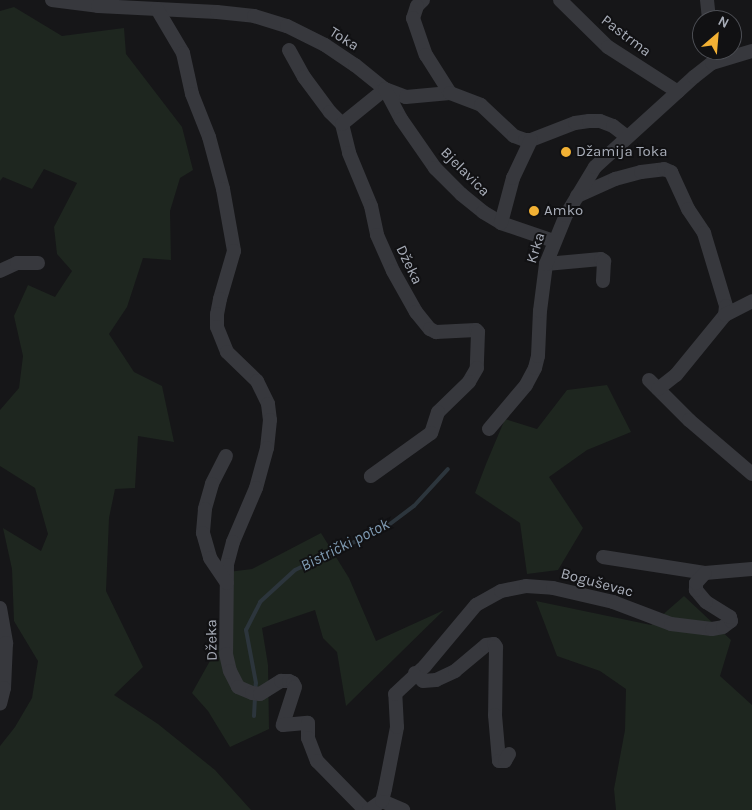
<!DOCTYPE html>
<meta charset="utf-8">
<style>
body{margin:0}
#map{position:relative;width:752px;height:810px;overflow:hidden;background:#161618;font-family:Karla,sans-serif}
div>[style]{position:absolute}
[style*='--x']{left:calc(var(--x)*1px);top:calc(var(--y)*1px);width:calc(var(--w)*1px);rotate:calc(var(--a)*1deg)}
.green>*{inset:0;background:#1e261f}
.stream>*{height:4px;margin:-2px;padding:0 2px;transform-origin:2px;border-radius:2px;background:#2c353c}
.minor>*{height:14px;margin:-7px;padding:0 7px;transform-origin:7px;border-radius:7px;background:#37383d}
.dots>*{width:14px;height:14px;translate:-50% -50%;box-sizing:border-box;border:2px solid #111113;border-radius:50%}
span{translate:-50% -50%;white-space:nowrap;text-align:center;line-height:1.15;-webkit-text-stroke:4px #111113;paint-order:stroke}
.street-label{font-size:15px;color:#a8adb8}
.poi-label{font-size:15px;color:#a8adb8}
.left{translate:0 -50%;text-align:left}
.water-label{font-size:16px;color:#7f9bb3;font-style:italic}
.north{position:absolute;left:692px;top:10px;width:50px;height:50px;box-sizing:border-box;background:#111113;border:1px solid #4d4f55;border-radius:50%;rotate:27deg;font-size:14px;font-weight:700;line-height:20px;text-align:center;color:#a8adb8}
.north::after{content:'';display:block;margin:auto;width:18px;height:22px;background:#f2b134;clip-path:polygon(50% 0,100% 100%,50% 72%,0 100%)}
</style>
<div id="map">
<div class="green">
<i style="clip-path:polygon(14px 7px,62px 36px,124px 28px,126px 54px,182px 127px,193px 170px,180px 178px,170px 211px,171px 260px,143px 258px,127px 307px,109px 334px,134px 372px,162px 386px,174px 442px,138px 436px,135px 488px,115px 489px,109px 518px,106px 591px,143px 667px,114px 695px,158px 724px,215px 770px,251px 810px,0 810px,0 746px,15px 727px,32px 698px,38px 661px,14px 621px,12px 569px,3px 528px,41px 551px,48px 534px,35px 488px,0 466px,0 410px,19px 388px,23px 356px,14px 316px,28px 285px,55px 297px,72px 271px,57px 254px,54px 227px,77px 183px,44px 169px,32px 189px,3px 177px,0 181px,0 11px)"></i>
<i style="clip-path:polygon(607px 385px,631px 432px,587px 450px,549px 477px,583px 528px,558px 570px,527px 574px,520px 523px,475px 493px,486px 464px,505px 419px,537px 429px,567px 390px)"></i>
<i style="clip-path:polygon(321px 533px,349px 578px,376px 641px,444px 610px,346px 706px,337px 652px,323px 638px,315px 610px,262px 628px,268px 665px,269px 729px,230px 747px,208px 711px,192px 693px,230px 625px,220px 573px,252px 569px)"></i>
<i style="clip-path:polygon(684px 596px,731px 640px,720px 676px,752px 705px,752px 810px,616px 810px,614px 789px,625px 730px,626px 689px,600px 671px,557px 656px,536px 601px,651px 625px)"></i>
</div>
<div class="stream">
<i style="--x:254;--y:716;--w:33;--a:-87"></i>
<i style="--x:256;--y:683;--w:54;--a:-100.7"></i>
<i style="--x:246;--y:630;--w:31;--a:-63"></i>
<i style="--x:260;--y:602;--w:47;--a:-42.4"></i>
<i style="--x:295;--y:570;--w:101;--a:-25.3"></i>
<i style="--x:386;--y:527;--w:35;--a:-37"></i>
<i style="--x:414;--y:506;--w:50;--a:-47.4"></i>
</div>
<div class="minor">
<i style="--x:52;--y:0;--w:46;--a:7.4"></i>
<i style="--x:98;--y:6;--w:119;--a:2.9"></i>
<i style="--x:217;--y:12;--w:37;--a:6"></i>
<i style="--x:254;--y:16;--w:34;--a:17"></i>
<i style="--x:287;--y:26;--w:42;--a:26.6"></i>
<i style="--x:325;--y:45;--w:36;--a:34"></i>
<i style="--x:355;--y:65;--w:38;--a:39"></i>
<i style="--x:385;--y:89;--w:22;--a:21"></i>
<i style="--x:406;--y:97;--w:44;--a:-5.2"></i>
<i style="--x:423;--y:0;--w:8;--a:135"></i>
<i style="--x:417;--y:6;--w:13;--a:108"></i>
<i style="--x:413;--y:18;--w:39;--a:71"></i>
<i style="--x:426;--y:55;--w:45;--a:57.7"></i>
<i style="--x:450;--y:93;--w:33;--a:21"></i>
<i style="--x:481;--y:105;--w:45;--a:43.2"></i>
<i style="--x:514;--y:136;--w:12;--a:20"></i>
<i style="--x:525;--y:140;--w:6;--a:0"></i>
<i style="--x:531;--y:140;--w:47;--a:-21.1"></i>
<i style="--x:575;--y:123;--w:14;--a:-8"></i>
<i style="--x:589;--y:121;--w:11;--a:0"></i>
<i style="--x:600;--y:121;--w:14;--a:21"></i>
<i style="--x:613;--y:126;--w:18;--a:38"></i>
<i style="--x:560;--y:0;--w:67;--a:44.4"></i>
<i style="--x:608;--y:47;--w:83;--a:32.7"></i>
<i style="--x:707;--y:0;--w:20;--a:84"></i>
<i style="--x:157;--y:9;--w:51;--a:59.4"></i>
<i style="--x:183;--y:53;--w:42;--a:77.6"></i>
<i style="--x:192;--y:94;--w:46;--a:68.4"></i>
<i style="--x:209;--y:137;--w:54;--a:74.9"></i>
<i style="--x:223;--y:189;--w:63;--a:79.9"></i>
<i style="--x:234;--y:251;--w:50;--a:106.3"></i>
<i style="--x:220;--y:299;--w:15;--a:101"></i>
<i style="--x:217;--y:314;--w:13;--a:90"></i>
<i style="--x:217;--y:327;--w:27;--a:68"></i>
<i style="--x:227;--y:352;--w:42;--a:44"></i>
<i style="--x:257;--y:381;--w:25;--a:64"></i>
<i style="--x:268;--y:404;--w:16;--a:83"></i>
<i style="--x:270;--y:420;--w:28;--a:96"></i>
<i style="--x:267;--y:448;--w:41;--a:105.4"></i>
<i style="--x:256;--y:488;--w:59;--a:113.1"></i>
<i style="--x:233;--y:542;--w:24;--a:105"></i>
<i style="--x:227;--y:565;--w:89;--a:90.6"></i>
<i style="--x:226;--y:654;--w:17;--a:77"></i>
<i style="--x:230;--y:671;--w:18;--a:63"></i>
<i style="--x:238;--y:687;--w:15;--a:23"></i>
<i style="--x:252;--y:693;--w:8;--a:7"></i>
<i style="--x:260;--y:694;--w:25;--a:-32"></i>
<i style="--x:281;--y:681;--w:8;--a:0"></i>
<i style="--x:289;--y:681;--w:4;--a:27"></i>
<i style="--x:293;--y:683;--w:4;--a:63"></i>
<i style="--x:295;--y:687;--w:40;--a:108"></i>
<i style="--x:283;--y:725;--w:25;--a:-5"></i>
<i style="--x:308;--y:723;--w:15;--a:90"></i>
<i style="--x:308;--y:738;--w:25;--a:69"></i>
<i style="--x:317;--y:761;--w:69;--a:45.6"></i>
<i style="--x:289;--y:50;--w:31;--a:61"></i>
<i style="--x:304;--y:77;--w:44;--a:53.4"></i>
<i style="--x:330;--y:112;--w:17;--a:45"></i>
<i style="--x:342;--y:124;--w:30;--a:76"></i>
<i style="--x:349;--y:153;--w:57;--a:67.5"></i>
<i style="--x:371;--y:206;--w:30;--a:78"></i>
<i style="--x:377;--y:235;--w:39;--a:66"></i>
<i style="--x:393;--y:271;--w:47;--a:60.7"></i>
<i style="--x:416;--y:312;--w:22;--a:51"></i>
<i style="--x:430;--y:329;--w:7;--a:27"></i>
<i style="--x:436;--y:332;--w:40;--a:-2.9"></i>
<i style="--x:476;--y:330;--w:3;--a:45"></i>
<i style="--x:478;--y:332;--w:36;--a:92"></i>
<i style="--x:477;--y:368;--w:16;--a:120"></i>
<i style="--x:469;--y:382;--w:43;--a:135.9"></i>
<i style="--x:438;--y:412;--w:22;--a:108"></i>
<i style="--x:431;--y:433;--w:74;--a:144.4"></i>
<i style="--x:342;--y:124;--w:55;--a:-39.1"></i>
<i style="--x:385;--y:89;--w:34;--a:62"></i>
<i style="--x:401;--y:119;--w:60;--a:55.2"></i>
<i style="--x:435;--y:168;--w:37;--a:45"></i>
<i style="--x:461;--y:194;--w:28;--a:39"></i>
<i style="--x:483;--y:212;--w:21;--a:31"></i>
<i style="--x:501;--y:223;--w:56;--a:18.8"></i>
<i style="--x:577;--y:196;--w:42;--a:-24.1"></i>
<i style="--x:615;--y:179;--w:27;--a:-15"></i>
<i style="--x:641;--y:172;--w:23;--a:-7"></i>
<i style="--x:664;--y:169;--w:8;--a:23"></i>
<i style="--x:671;--y:172;--w:41;--a:65.3"></i>
<i style="--x:688;--y:209;--w:29;--a:56"></i>
<i style="--x:704;--y:233;--w:76;--a:73.2"></i>
<i style="--x:726;--y:306;--w:9;--a:96"></i>
<i style="--x:501;--y:223;--w:47;--a:-75.1"></i>
<i style="--x:513;--y:178;--w:42;--a:-64.7"></i>
<i style="--x:546;--y:264;--w:55;--a:-5.2"></i>
<i style="--x:601;--y:259;--w:4;--a:34"></i>
<i style="--x:604;--y:261;--w:20;--a:93"></i>
<i style="--x:0;--y:271;--w:19;--a:-25"></i>
<i style="--x:17;--y:263;--w:21;--a:0"></i>
<i style="--x:649;--y:380;--w:57;--a:45"></i>
<i style="--x:689;--y:420;--w:83;--a:40.6"></i>
<i style="--x:658;--y:389;--w:23;--a:-38"></i>
<i style="--x:676;--y:375;--w:77;--a:-50.8"></i>
<i style="--x:725;--y:315;--w:30;--a:-27"></i>
<i style="--x:489;--y:429;--w:57;--a:-49.9"></i>
<i style="--x:526;--y:385;--w:19;--a:-62"></i>
<i style="--x:535;--y:368;--w:12;--a:-76"></i>
<i style="--x:538;--y:356;--w:45;--a:-87.5"></i>
<i style="--x:540;--y:311;--w:47;--a:-82.7"></i>
<i style="--x:546;--y:264;--w:53;--a:-67.8"></i>
<i style="--x:566;--y:215;--w:56;--a:-58.9"></i>
<i style="--x:595;--y:167;--w:134;--a:-42.3"></i>
<i style="--x:694;--y:77;--w:23;--a:-38"></i>
<i style="--x:712;--y:63;--w:42;--a:-16.7"></i>
<i style="--x:226;--y:456;--w:31;--a:117"></i>
<i style="--x:212;--y:484;--w:26;--a:106"></i>
<i style="--x:205;--y:509;--w:24;--a:95"></i>
<i style="--x:203;--y:533;--w:26;--a:74"></i>
<i style="--x:210;--y:558;--w:30;--a:56"></i>
<i style="--x:603;--y:557;--w:103;--a:8.9"></i>
<i style="--x:705;--y:573;--w:47;--a:-4.9"></i>
<i style="--x:0;--y:608;--w:36;--a:80"></i>
<i style="--x:6;--y:643;--w:45;--a:92.5"></i>
<i style="--x:4;--y:688;--w:16;--a:104"></i>
<i style="--x:415;--y:673;--w:11;--a:45"></i>
<i style="--x:423;--y:681;--w:13;--a:-4"></i>
<i style="--x:436;--y:680;--w:21;--a:-25"></i>
<i style="--x:455;--y:671;--w:40;--a:-40"></i>
<i style="--x:486;--y:645;--w:8;--a:-7"></i>
<i style="--x:494;--y:644;--w:4;--a:56"></i>
<i style="--x:496;--y:647;--w:68;--a:90.8"></i>
<i style="--x:495;--y:715;--w:46;--a:85"></i>
<i style="--x:499;--y:761;--w:6;--a:0"></i>
<i style="--x:505;--y:761;--w:8;--a:-60"></i>
<i style="--x:382;--y:801;--w:23;--a:23"></i>
<i style="--x:369;--y:810;--w:16;--a:-35"></i>
<i style="--x:382;--y:801;--w:12;--a:-76"></i>
<i style="--x:385;--y:789;--w:63;--a:-79"></i>
<i style="--x:397;--y:727;--w:33;--a:-93"></i>
<i style="--x:395;--y:694;--w:41;--a:-43"></i>
<i style="--x:425;--y:666;--w:80;--a:-50.1"></i>
<i style="--x:476;--y:605;--w:29;--a:-29"></i>
<i style="--x:501;--y:591;--w:25;--a:-11"></i>
<i style="--x:526;--y:586;--w:27;--a:4"></i>
<i style="--x:553;--y:588;--w:62;--a:13.1"></i>
<i style="--x:613;--y:602;--w:62;--a:20.8"></i>
<i style="--x:671;--y:624;--w:41;--a:7"></i>
<i style="--x:712;--y:629;--w:11;--a:-10"></i>
<i style="--x:723;--y:627;--w:10;--a:-37"></i>
<i style="--x:731;--y:621;--w:4;--a:-104"></i>
<i style="--x:730;--y:617;--w:28;--a:-148"></i>
<i style="--x:706;--y:602;--w:16;--a:-130"></i>
<i style="--x:696;--y:590;--w:7;--a:-90"></i>
<i style="--x:696;--y:583;--w:13;--a:-48"></i>
</div>
<div class="dots">
<i style="left:566px;top:152px;background:#f2b134"></i>
<i style="left:534px;top:211px;background:#f2b134"></i>
</div>
<div class="street-label">
<span style="left:626px;top:36px;rotate:37deg">Pastrma</span>
<span style="left:344px;top:39px;rotate:32deg">Toka</span>
<span style="left:465px;top:172px;rotate:45deg">Bjelavica</span>
<span style="left:536px;top:248px;rotate:-73deg">Krka</span>
<span style="left:409px;top:265px;rotate:64deg">Džeka</span>
<span style="left:597px;top:583px;rotate:15deg">Boguševac</span>
<span style="left:212px;top:640px;rotate:-91deg">Džeka</span>
</div>
<div class="poi-label">
<span class="left" style="left:576px;top:152px">Džamija Toka</span>
<span class="left" style="left:544px;top:211px">Amko</span>
</div>
<div class="water-label">
<span style="left:345px;top:545px;rotate:-27deg">Bistrički potok</span>
</div>
<div class="north">N</div>
</div>
